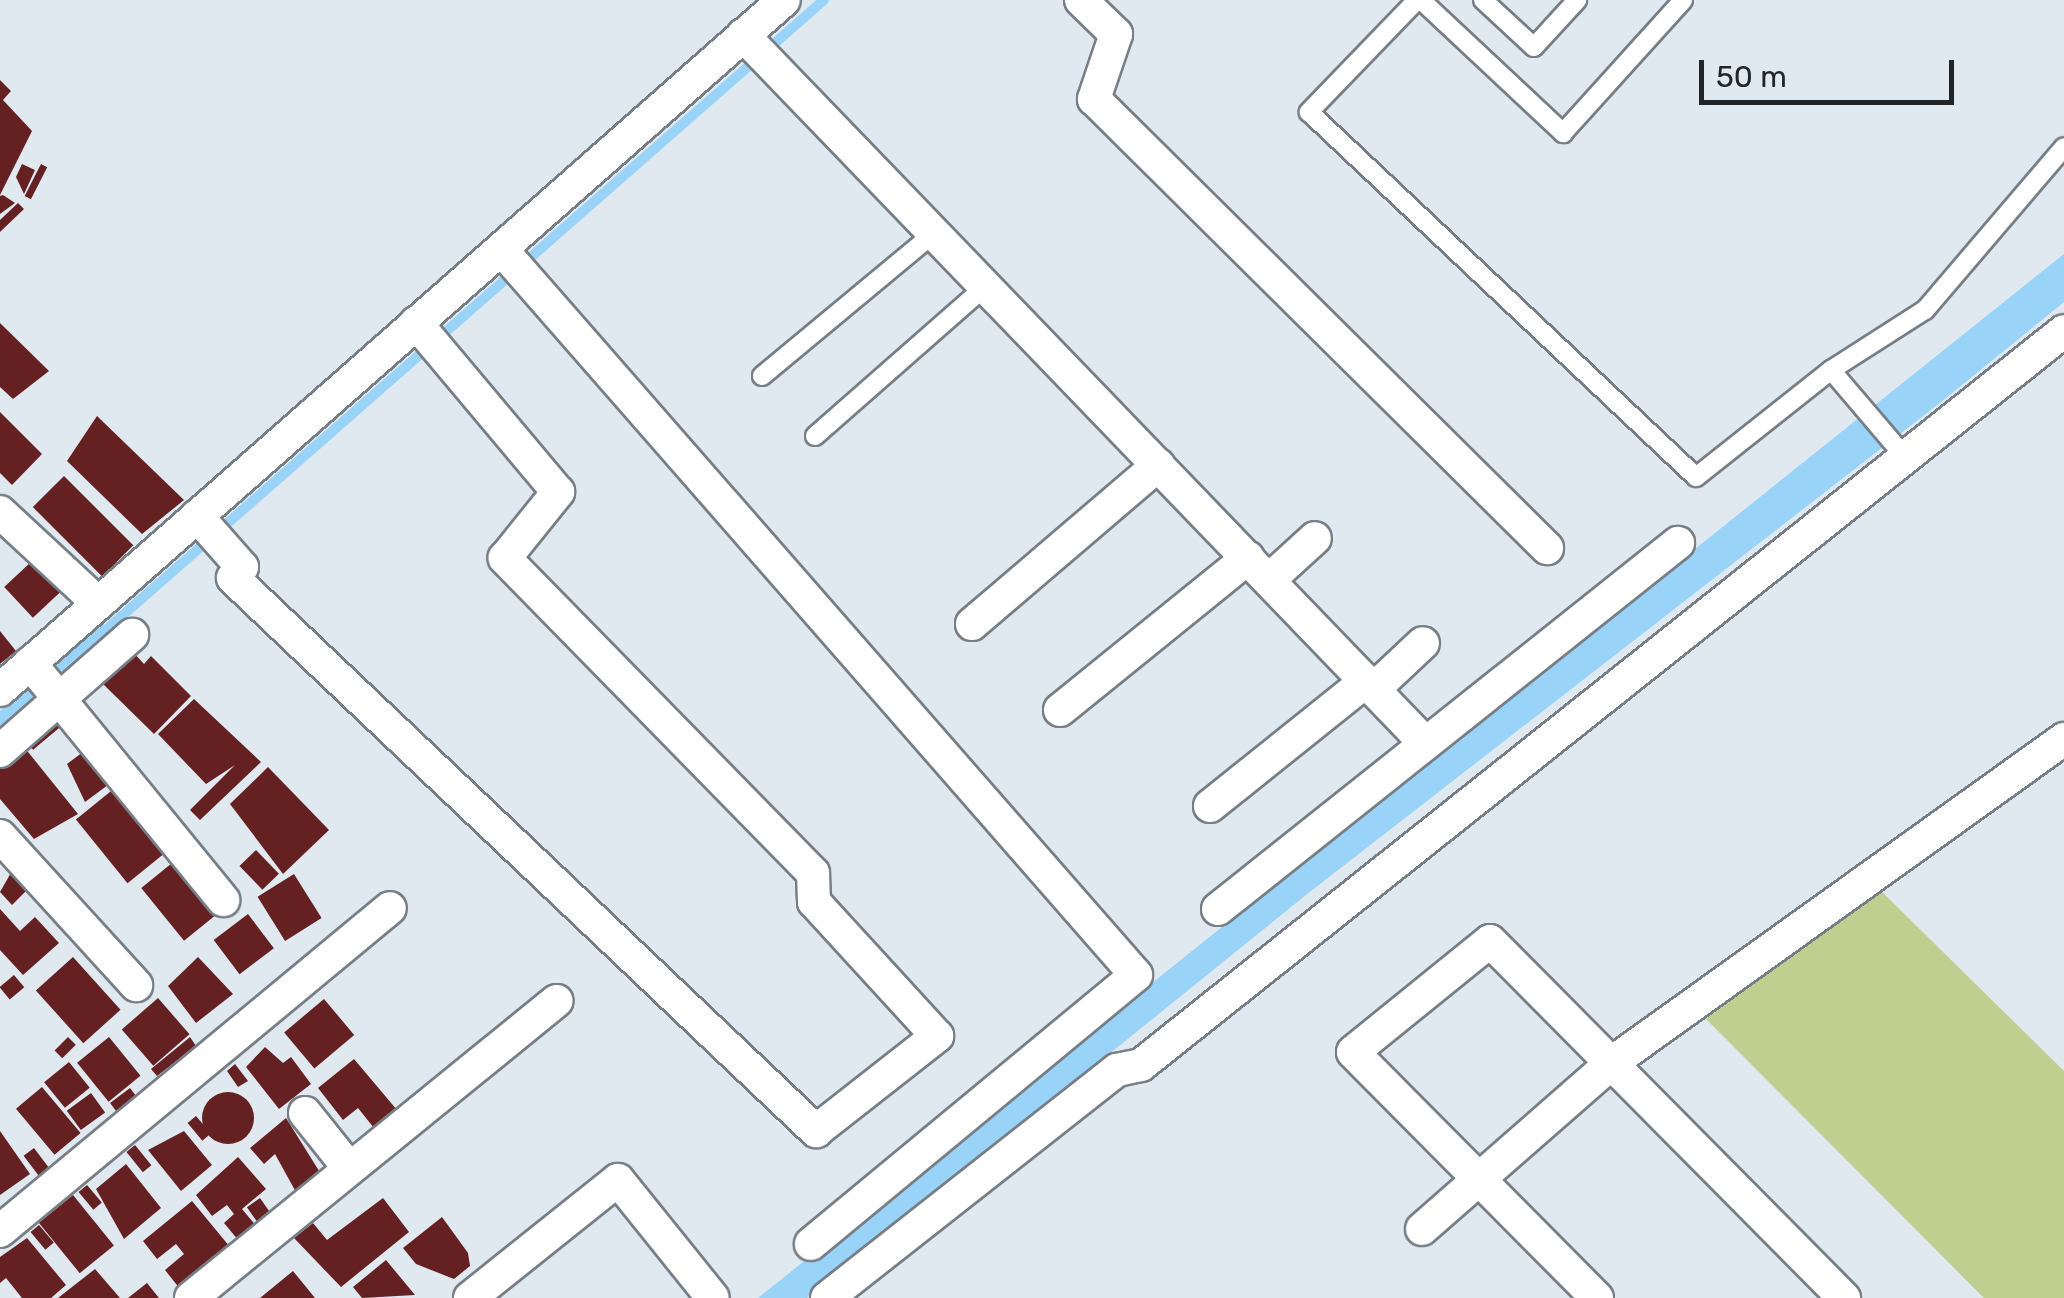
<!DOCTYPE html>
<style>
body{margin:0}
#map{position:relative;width:2064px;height:1298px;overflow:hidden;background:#e0e8f0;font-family:Rubik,sans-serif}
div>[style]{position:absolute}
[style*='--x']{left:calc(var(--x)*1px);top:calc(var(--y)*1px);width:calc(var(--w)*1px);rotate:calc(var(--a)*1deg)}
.green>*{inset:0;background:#bfcf90}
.water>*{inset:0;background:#99d3f8}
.stream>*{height:10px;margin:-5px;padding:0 5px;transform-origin:5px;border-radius:5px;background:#99d3f8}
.building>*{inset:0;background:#652022;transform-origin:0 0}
.round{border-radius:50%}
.roads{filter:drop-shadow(2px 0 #777e85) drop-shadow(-2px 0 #777e85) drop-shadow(0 2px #777e85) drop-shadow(0 -2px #777e85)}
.service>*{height:18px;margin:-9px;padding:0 9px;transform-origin:9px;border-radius:9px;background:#fff}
.minor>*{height:32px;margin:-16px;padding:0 16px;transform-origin:16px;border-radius:16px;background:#fff}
span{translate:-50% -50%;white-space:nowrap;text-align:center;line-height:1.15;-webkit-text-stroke:10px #e0e8f0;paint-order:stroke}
.scale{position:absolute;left:1699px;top:60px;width:255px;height:45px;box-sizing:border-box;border:5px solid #222527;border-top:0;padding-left:12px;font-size:30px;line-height:35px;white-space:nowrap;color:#222527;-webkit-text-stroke:8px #e0e8f0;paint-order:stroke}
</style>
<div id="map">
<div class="green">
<i style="clip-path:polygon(1880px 890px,2064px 1071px,2064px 1298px,1984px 1298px,1706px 1019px)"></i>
</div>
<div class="water">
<i style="clip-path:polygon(2064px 254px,2064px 302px,1941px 402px,1311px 891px,807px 1298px,758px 1298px)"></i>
<i style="clip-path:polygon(101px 621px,115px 637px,0 742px,0 711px)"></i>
</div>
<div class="stream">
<i style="--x:99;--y:636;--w:964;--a:-41.26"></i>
</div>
<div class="building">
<i style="clip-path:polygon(0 80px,11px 91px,3px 100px,32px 131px,0 195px)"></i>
<i style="clip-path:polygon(22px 164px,35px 170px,24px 194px,16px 177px)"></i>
<i style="left:41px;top:164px;width:7px;height:36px;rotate:27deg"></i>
<i style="clip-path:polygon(3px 195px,15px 203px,0 214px,0 196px)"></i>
<i style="clip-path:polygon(18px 203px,24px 209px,0 232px,0 220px)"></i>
<i style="clip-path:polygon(0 323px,49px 371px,13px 399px,0 387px)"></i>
<i style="clip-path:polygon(0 412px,42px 454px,12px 485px,0 473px)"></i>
<i style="clip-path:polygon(97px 416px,184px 500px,142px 534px,67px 461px)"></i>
<i style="left:64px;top:476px;width:98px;height:44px;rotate:45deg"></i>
<i style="left:32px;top:561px;width:42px;height:38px;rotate:47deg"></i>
<i style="clip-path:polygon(0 631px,16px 651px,0 664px)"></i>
<i style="clip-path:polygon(132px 651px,144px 664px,151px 656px,191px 696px,154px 734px,102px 683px)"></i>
<i style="clip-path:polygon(194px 699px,261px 762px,200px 820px,190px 810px,235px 765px,206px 784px,158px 734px)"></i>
<i style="left:58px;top:708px;width:16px;height:46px;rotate:50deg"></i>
<i style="clip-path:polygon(20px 742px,78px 814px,34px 839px,0 799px,0 764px)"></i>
<i style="clip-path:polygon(91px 746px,116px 779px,85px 802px,67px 764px)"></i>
<i style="clip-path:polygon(268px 767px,329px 830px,283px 874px,230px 804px)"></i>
<i style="left:121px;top:783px;width:82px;height:58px;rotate:51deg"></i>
<i style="left:256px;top:850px;width:33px;height:23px;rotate:46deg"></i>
<i style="left:177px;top:859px;width:68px;height:46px;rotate:51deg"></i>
<i style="clip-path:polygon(12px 871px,29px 888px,12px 905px,0 892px)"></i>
<i style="left:294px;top:874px;width:52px;height:43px;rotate:58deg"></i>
<i style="clip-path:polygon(0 909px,20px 931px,35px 917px,59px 943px,23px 975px,0 950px)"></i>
<i style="left:248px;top:914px;width:43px;height:43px;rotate:53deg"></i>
<i style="left:73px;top:957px;width:71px;height:50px;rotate:48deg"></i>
<i style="clip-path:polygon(198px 957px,233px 994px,196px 1023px,168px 986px)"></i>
<i style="left:14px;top:975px;width:16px;height:19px;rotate:50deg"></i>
<i style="left:158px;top:998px;width:48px;height:48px;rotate:49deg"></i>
<i style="left:324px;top:999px;width:47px;height:52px;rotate:50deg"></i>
<i style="left:68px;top:1037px;width:11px;height:19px;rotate:45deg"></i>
<i style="left:109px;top:1037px;width:50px;height:41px;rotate:51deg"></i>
<i style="clip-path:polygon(190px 1037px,196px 1046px,157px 1076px,151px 1069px)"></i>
<i style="clip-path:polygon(265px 1047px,283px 1063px,291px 1057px,311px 1084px,279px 1109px,246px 1067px)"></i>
<i style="clip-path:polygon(354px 1059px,397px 1110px,374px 1128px,358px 1108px,343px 1120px,318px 1088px)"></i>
<i style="left:69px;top:1062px;width:33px;height:32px;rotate:51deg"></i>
<i style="clip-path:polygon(235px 1064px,248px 1081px,238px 1087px,227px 1071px)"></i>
<i style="left:42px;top:1087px;width:60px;height:34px;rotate:50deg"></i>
<i style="left:130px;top:1088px;width:10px;height:25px;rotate:53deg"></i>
<i class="round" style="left:202px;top:1092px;width:52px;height:52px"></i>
<i style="left:91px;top:1093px;width:24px;height:30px;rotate:54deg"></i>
<i style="left:196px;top:1116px;width:23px;height:11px;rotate:50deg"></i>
<i style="clip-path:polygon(286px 1118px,321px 1174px,297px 1194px,275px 1154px,264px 1164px,250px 1148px)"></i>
<i style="clip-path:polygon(0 1131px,30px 1174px,0 1195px)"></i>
<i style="clip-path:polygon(184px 1131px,212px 1165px,181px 1191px,148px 1150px)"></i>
<i style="left:135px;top:1145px;width:26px;height:11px;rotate:51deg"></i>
<i style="left:34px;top:1148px;width:26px;height:13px;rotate:53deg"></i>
<i style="clip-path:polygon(238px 1157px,266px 1189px,242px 1209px,257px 1227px,239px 1241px,224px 1223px,234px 1214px,227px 1205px,212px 1216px,196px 1195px)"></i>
<i style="clip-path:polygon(126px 1164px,161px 1208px,124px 1239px,96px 1189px)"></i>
<i style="left:87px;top:1185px;width:23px;height:11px;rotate:50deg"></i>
<i style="left:73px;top:1195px;width:65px;height:44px;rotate:51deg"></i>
<i style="left:260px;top:1198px;width:21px;height:16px;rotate:55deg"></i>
<i style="clip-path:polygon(383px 1198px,409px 1232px,341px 1287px,294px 1238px,313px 1223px,327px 1240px)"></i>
<i style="clip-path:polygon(192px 1201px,230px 1247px,180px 1289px,165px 1270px,184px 1254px,176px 1244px,157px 1259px,143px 1241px)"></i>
<i style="clip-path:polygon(442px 1217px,468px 1253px,470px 1266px,454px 1279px,416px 1264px,403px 1248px)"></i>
<i style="left:39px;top:1225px;width:23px;height:11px;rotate:50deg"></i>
<i style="clip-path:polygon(27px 1238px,66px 1285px,51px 1298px,22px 1298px,6px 1278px,0 1283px,0 1257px)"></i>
<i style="clip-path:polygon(386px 1260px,415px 1295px,362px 1298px,353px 1287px)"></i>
<i style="clip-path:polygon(95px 1269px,120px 1298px,58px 1298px)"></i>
<i style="clip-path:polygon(293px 1271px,315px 1298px,260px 1298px)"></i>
<i style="clip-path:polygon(147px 1283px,159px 1298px,128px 1298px)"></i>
</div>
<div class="roads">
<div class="service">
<i style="--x:1417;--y:0;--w:156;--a:134"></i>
<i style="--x:1309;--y:112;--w:532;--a:43.32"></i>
<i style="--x:1696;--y:477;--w:172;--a:-38.4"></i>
<i style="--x:1831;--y:370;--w:112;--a:-32.6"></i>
<i style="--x:1925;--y:310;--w:214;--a:-49.5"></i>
<i style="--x:1421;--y:0;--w:195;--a:43.1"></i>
<i style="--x:1563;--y:133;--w:179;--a:-47.9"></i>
<i style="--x:1483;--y:0;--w:69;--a:42.7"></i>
<i style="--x:1534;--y:47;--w:64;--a:-47.5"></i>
<i style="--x:1831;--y:370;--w:114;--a:49.6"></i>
<i style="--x:762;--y:376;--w:224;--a:-39.7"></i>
<i style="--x:815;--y:436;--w:227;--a:-41.3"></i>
</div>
<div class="minor">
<i style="--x:1081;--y:0;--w:49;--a:44.2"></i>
<i style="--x:1116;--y:34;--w:69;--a:108.7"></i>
<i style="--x:1094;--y:99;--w:638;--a:44.75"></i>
<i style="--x:743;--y:35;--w:984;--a:46.07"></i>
<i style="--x:502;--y:250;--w:963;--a:48.83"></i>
<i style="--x:1136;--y:975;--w:422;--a:140.4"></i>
<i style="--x:0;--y:512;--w:134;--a:42.9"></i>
<i style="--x:197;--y:516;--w:68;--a:48.6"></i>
<i style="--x:242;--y:567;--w:14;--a:129"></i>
<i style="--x:233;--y:578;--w:804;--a:43.49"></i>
<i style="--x:816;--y:1131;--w:154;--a:-38.1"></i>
<i style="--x:937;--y:1036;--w:182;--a:-132.5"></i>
<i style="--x:814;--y:902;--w:29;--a:-92"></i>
<i style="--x:813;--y:873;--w:441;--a:-134.4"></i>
<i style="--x:505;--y:558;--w:85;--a:-51.2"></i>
<i style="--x:558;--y:492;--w:221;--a:-130"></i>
<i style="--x:1269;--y:580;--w:62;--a:-42.4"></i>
<i style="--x:972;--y:624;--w:245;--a:-40.5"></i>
<i style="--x:30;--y:663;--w:306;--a:50.8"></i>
<i style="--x:1374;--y:689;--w:67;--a:-43.2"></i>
<i style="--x:0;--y:690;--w:1044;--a:-41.35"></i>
<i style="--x:1060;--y:710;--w:242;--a:-39"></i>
<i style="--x:0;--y:751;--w:176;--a:-41.3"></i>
<i style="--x:1210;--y:806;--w:200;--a:-38.7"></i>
<i style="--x:0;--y:836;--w:202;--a:47.6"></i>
<i style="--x:1218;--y:909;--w:588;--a:-38.51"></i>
<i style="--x:305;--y:1113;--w:70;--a:51.3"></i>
<i style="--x:1422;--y:1229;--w:254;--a:-41.2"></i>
<i style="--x:1613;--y:1062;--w:555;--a:-35.61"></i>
<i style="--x:0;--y:1231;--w:506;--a:-39.63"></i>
<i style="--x:191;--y:1298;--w:471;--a:-39.1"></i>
<i style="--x:470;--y:1298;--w:189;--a:-38.6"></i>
<i style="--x:618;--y:1180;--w:151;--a:51.2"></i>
<i style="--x:827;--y:1298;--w:369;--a:-38.2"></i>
<i style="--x:1117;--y:1070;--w:25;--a:-12"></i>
<i style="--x:1141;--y:1065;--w:1179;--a:-38.49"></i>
<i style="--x:1597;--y:1298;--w:346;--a:-134.8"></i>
<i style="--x:1353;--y:1052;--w:176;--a:-39"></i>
<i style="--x:1490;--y:941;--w:503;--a:45.24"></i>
</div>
</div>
<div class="scale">50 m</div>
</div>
